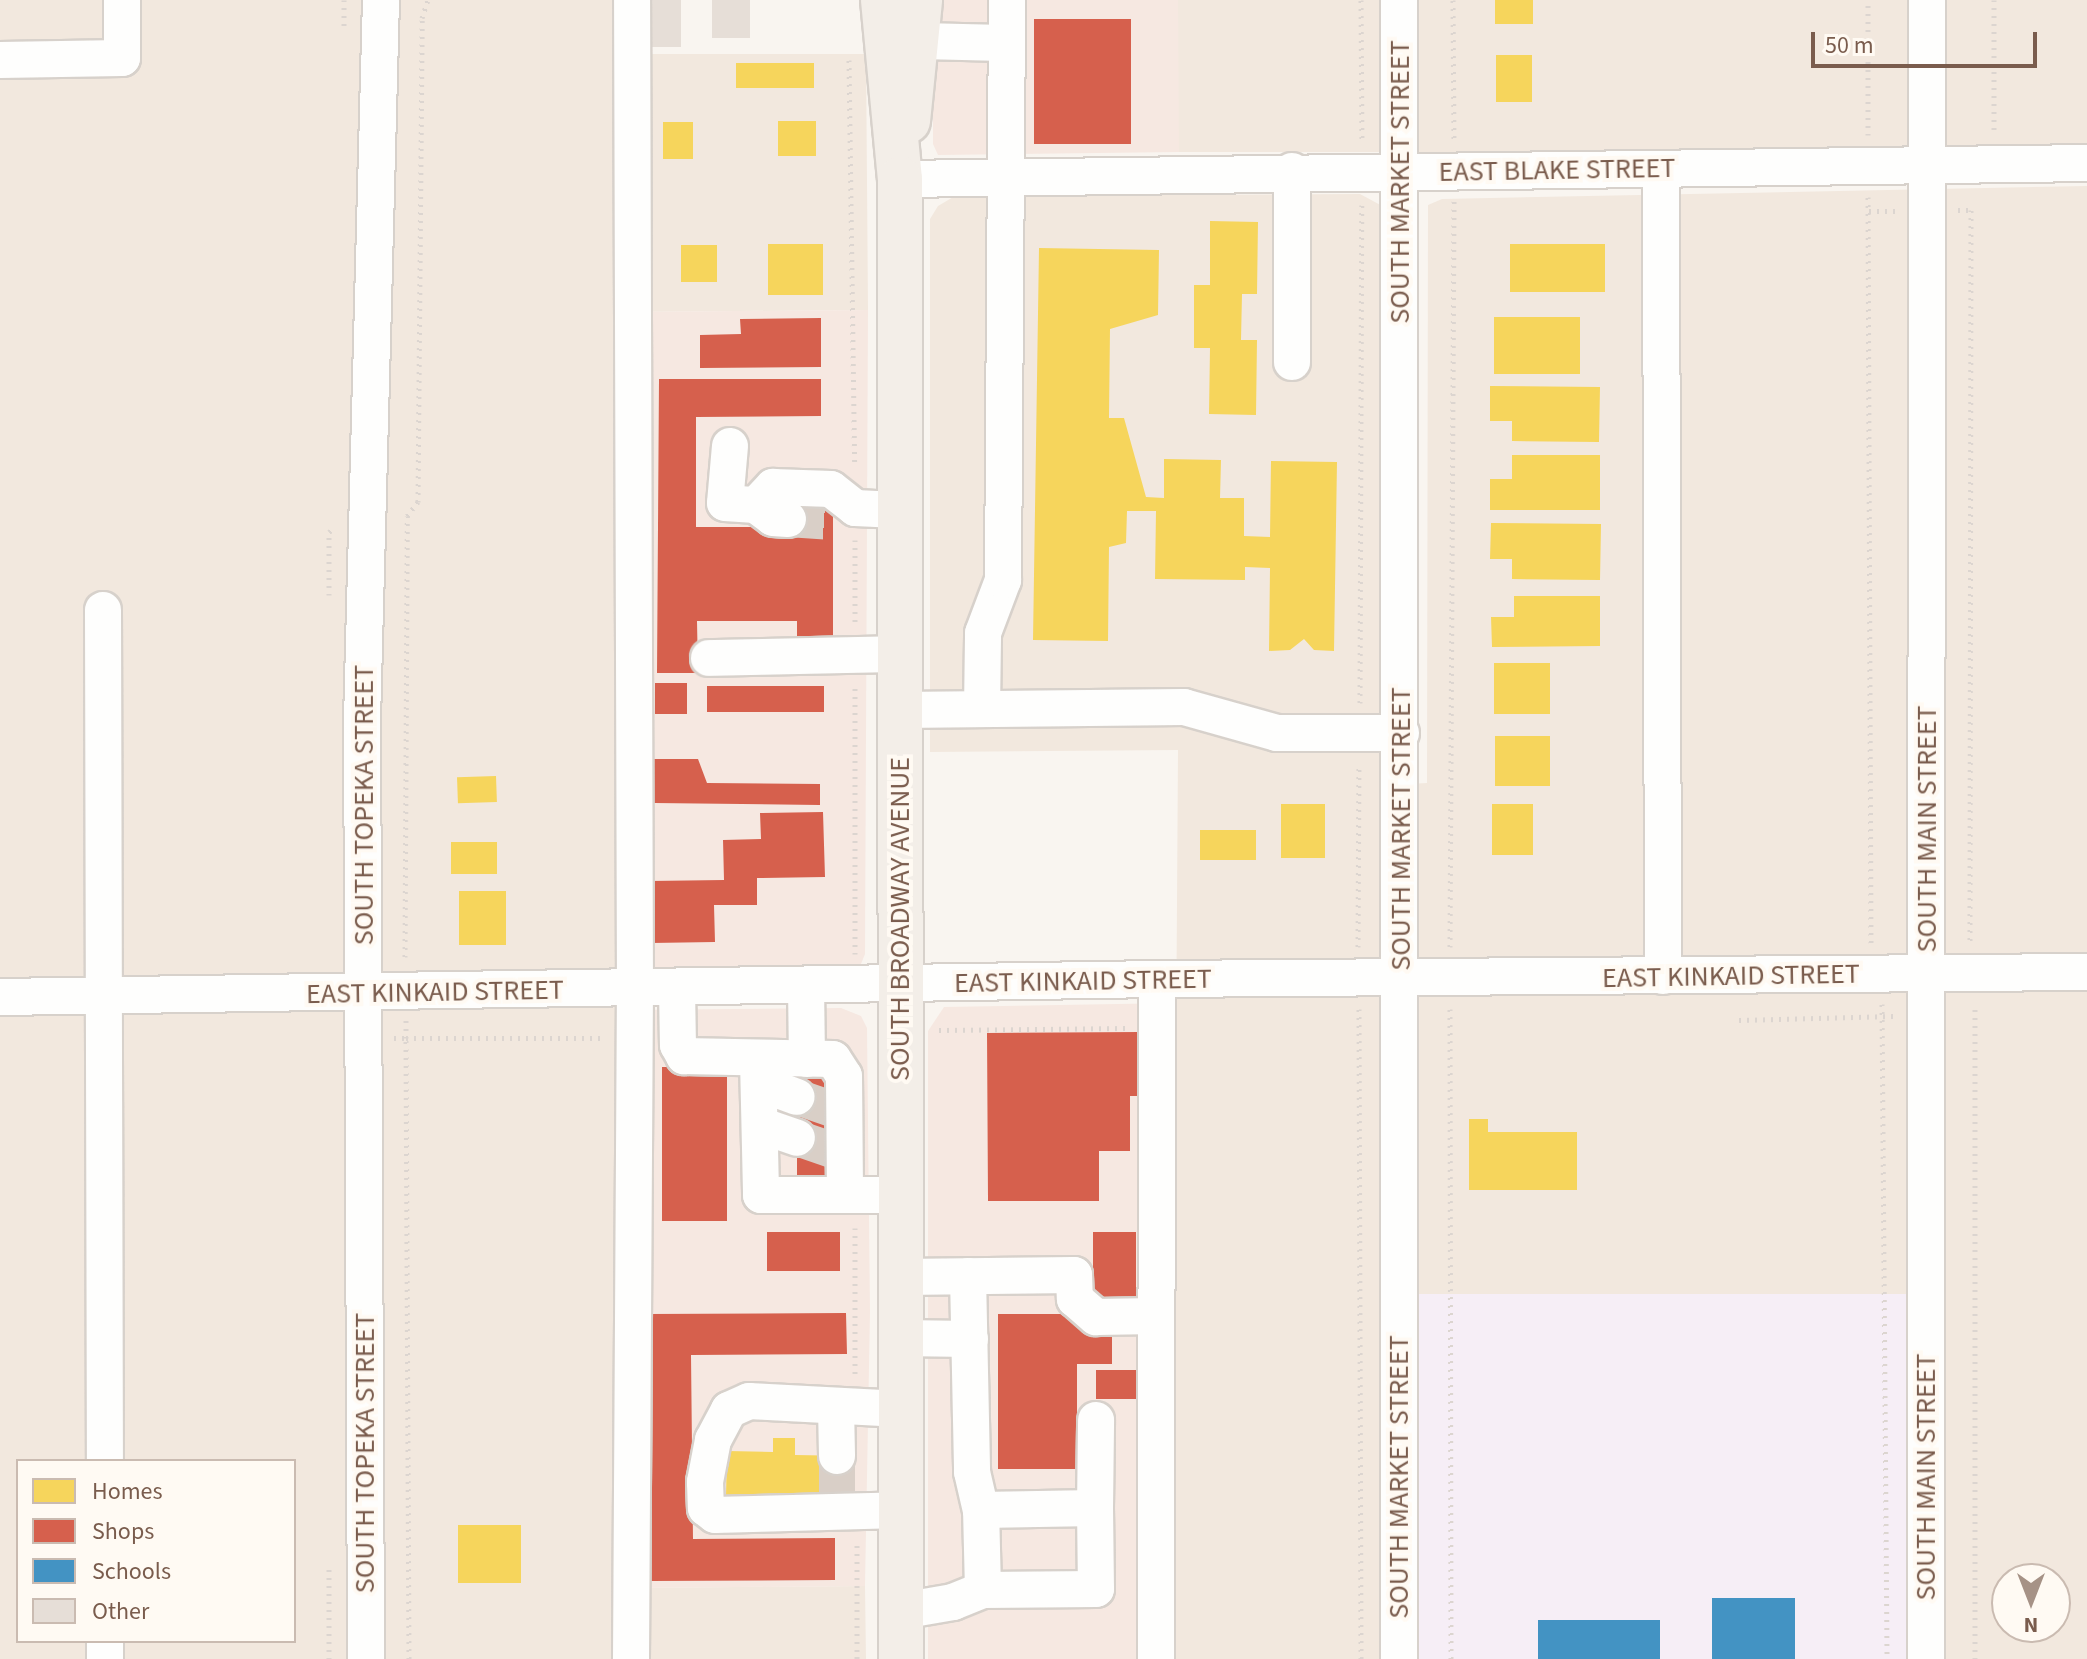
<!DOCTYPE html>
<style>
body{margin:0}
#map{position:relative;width:2087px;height:1659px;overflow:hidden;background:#f9f5f0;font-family:"Source Sans 3",sans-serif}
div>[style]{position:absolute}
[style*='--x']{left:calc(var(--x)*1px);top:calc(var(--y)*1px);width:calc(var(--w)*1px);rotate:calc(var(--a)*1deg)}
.residential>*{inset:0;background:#f2e8de;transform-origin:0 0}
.commercial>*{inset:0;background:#f6e8e1}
.education>*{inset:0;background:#f6eef6;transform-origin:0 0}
.homes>*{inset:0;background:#f6d55c;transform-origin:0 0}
.shops>*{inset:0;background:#d6604d;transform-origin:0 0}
.schools>*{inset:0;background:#4393c3;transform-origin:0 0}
.building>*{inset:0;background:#e6ded7;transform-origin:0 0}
.minor-tunnel>*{height:36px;margin-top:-18px;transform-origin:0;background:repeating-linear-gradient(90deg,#d9cfc7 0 36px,transparent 0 54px)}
.path>*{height:5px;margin-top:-2.5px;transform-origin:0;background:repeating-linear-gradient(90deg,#dcd5d0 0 2px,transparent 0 8px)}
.roads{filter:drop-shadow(2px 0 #d7d1cb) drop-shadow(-2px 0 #d7d1cb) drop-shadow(0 2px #d7d1cb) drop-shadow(0 -2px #d7d1cb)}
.minor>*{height:36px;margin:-18px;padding:0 18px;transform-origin:18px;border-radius:18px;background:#fefefd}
.major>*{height:44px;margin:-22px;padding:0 22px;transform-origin:22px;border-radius:22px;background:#f3eee8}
span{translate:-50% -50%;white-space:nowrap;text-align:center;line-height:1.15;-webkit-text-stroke:8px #fffaf3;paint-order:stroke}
.street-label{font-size:28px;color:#7a5c4d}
.legend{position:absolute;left:16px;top:1459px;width:280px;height:184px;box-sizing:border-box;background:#fffaf3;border:2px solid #cabbb1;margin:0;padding:10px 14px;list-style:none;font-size:24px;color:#7a5c4d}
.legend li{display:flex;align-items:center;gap:16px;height:40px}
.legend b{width:40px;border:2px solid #cabbb1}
.north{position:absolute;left:1991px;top:1563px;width:80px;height:80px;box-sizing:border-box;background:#fffaf3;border:2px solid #cabbb1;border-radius:50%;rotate:180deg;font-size:22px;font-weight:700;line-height:32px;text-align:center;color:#7a5c4d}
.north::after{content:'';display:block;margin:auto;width:28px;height:36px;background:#a69286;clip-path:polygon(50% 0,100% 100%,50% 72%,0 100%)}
.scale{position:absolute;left:1811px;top:32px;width:226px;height:36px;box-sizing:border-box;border:4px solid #7a5c4d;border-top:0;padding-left:10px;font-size:24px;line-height:28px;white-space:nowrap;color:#7a5c4d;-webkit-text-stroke:6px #fffaf3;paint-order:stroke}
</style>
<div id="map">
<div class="residential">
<i style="clip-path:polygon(evenodd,0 0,638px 0,639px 54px,866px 54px,868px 310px,626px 312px,630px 1588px,865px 1586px,866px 1659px,0 1659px,0 0,18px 1461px,294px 1461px,294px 1641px,18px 1641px,18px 1461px)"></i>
<i style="left:1178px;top:0;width:909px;height:152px"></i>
<i style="clip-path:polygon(evenodd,2087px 186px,2087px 1659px,1908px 1659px,1908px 1294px,1416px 1294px,1416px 1659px,1172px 1659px,1178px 750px,930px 752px,930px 219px,938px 206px,955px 196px,1360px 194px,1386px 208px,1389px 785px,1427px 783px,1428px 205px,1442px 199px,2087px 186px,2007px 1579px,2055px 1579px,2055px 1627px,2007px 1627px,2007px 1579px)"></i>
</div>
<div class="commercial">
<i style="clip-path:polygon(933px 0,1178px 0,1179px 152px,938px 155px,933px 144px)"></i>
<i style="clip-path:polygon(868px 310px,865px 954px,861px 964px,846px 970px,624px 971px,626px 312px)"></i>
<i style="clip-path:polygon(1176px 1003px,1172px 1659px,928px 1659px,928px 1031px,944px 1007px)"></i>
<i style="clip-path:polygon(841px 1008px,861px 1016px,867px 1028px,870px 1312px,865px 1586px,630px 1588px,623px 1010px)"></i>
</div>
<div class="education">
<i style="left:1415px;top:1294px;width:493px;height:365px"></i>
</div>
<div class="homes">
<i style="left:1495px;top:0;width:38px;height:24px"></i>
<i style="left:1496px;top:55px;width:36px;height:47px"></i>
<i style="left:736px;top:63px;width:78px;height:25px"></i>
<i style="left:778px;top:121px;width:38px;height:35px"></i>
<i style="left:663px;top:122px;width:30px;height:37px"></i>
<i style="clip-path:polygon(1210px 221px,1258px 222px,1257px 294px,1242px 294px,1241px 340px,1257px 340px,1256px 415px,1209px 414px,1210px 348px,1194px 348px,1194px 285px,1210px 285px)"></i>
<i style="left:768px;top:244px;width:55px;height:51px"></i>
<i style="left:1510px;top:244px;width:95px;height:48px"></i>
<i style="left:681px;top:245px;width:36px;height:37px"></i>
<i style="clip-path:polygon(1039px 248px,1159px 250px,1158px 315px,1110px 329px,1109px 418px,1124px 418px,1146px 497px,1164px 498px,1164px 459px,1221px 460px,1220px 498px,1244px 498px,1244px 536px,1270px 537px,1271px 461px,1337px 462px,1334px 651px,1314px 650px,1304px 639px,1290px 650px,1269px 651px,1270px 568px,1245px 567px,1245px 580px,1155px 579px,1156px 511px,1127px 511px,1126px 543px,1109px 547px,1108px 641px,1033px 640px)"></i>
<i style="left:1494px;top:317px;width:86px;height:57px"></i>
<i style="clip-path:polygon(1490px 386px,1600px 387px,1599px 442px,1512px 441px,1512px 421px,1490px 421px)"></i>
<i style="clip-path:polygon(1512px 455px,1600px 455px,1600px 510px,1490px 510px,1490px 479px,1512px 479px)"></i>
<i style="clip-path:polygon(1491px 523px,1601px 524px,1600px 580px,1512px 579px,1512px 559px,1490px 559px)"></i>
<i style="clip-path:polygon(1514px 596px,1600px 596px,1600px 646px,1492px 647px,1491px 617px,1514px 617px)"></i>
<i style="left:1494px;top:663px;width:56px;height:51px"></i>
<i style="left:1495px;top:736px;width:55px;height:50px"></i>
<i style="left:496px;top:776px;width:26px;height:39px;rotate:88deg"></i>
<i style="left:1281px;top:804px;width:44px;height:54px"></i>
<i style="left:1492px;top:804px;width:41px;height:51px"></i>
<i style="left:1200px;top:830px;width:56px;height:30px"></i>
<i style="left:451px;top:842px;width:46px;height:32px"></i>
<i style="left:459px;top:891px;width:47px;height:54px"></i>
<i style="clip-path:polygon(1469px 1119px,1488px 1119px,1488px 1132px,1577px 1132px,1577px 1190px,1469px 1190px)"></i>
<i style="clip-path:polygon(773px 1438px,795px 1438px,795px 1455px,853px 1456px,852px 1497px,726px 1496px,727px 1451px,773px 1452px)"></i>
<i style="left:458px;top:1525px;width:63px;height:58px"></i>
</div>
<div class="shops">
<i style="left:1034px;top:19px;width:97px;height:125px"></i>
<i style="clip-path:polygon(821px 318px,821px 367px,700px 368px,700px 335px,741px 334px,740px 319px)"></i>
<i style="clip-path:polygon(659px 379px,821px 379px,821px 416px,696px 417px,696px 527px,788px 527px,788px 508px,833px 508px,833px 641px,797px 641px,797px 621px,697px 621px,698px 673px,657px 673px)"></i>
<i style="left:655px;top:683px;width:32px;height:31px"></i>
<i style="left:707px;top:686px;width:117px;height:26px"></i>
<i style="clip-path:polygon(654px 759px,698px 759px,707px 783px,820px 784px,820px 805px,654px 803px)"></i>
<i style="clip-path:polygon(823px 812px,825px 877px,757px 878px,757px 905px,714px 905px,715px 942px,651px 943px,650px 881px,724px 880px,723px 840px,761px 839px,760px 813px)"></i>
<i style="clip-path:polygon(1140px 1032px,1140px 1096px,1130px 1096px,1130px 1151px,1099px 1151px,1099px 1201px,988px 1201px,987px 1033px)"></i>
<i style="left:797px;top:1065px;width:34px;height:110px"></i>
<i style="left:662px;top:1067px;width:65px;height:154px"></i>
<i style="left:767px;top:1232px;width:73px;height:39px"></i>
<i style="left:1093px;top:1232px;width:43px;height:70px"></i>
<i style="clip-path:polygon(846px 1313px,847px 1354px,691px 1355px,693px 1539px,835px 1538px,835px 1580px,650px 1581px,648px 1314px)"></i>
<i style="clip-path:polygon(998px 1314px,1077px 1314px,1077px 1328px,1112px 1328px,1112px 1364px,1077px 1364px,1077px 1469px,998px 1469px)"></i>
<i style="left:1096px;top:1370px;width:41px;height:29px"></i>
</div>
<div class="schools">
<i style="left:1712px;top:1598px;width:83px;height:61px"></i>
<i style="left:1538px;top:1620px;width:122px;height:39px"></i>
</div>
<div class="building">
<i style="left:646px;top:0;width:35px;height:47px"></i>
<i style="left:712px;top:0;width:38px;height:38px"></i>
</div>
<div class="minor-tunnel">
<i style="--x:788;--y:519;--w:45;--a:3.8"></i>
<i style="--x:797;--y:1097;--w:36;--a:19"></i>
<i style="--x:797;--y:1138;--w:36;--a:19"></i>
<i style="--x:837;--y:1456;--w:41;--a:90"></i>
</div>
<div class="path">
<i style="--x:344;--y:0;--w:31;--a:90"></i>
<i style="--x:1361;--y:0;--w:143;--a:89.6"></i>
<i style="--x:1453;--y:0;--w:139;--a:89.6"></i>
<i style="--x:1994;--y:0;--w:133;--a:90"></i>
<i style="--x:849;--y:60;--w:406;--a:89.2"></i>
<i style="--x:1868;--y:135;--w:135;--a:-90"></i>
<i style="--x:1868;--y:197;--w:746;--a:89.77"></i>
<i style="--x:1958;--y:210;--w:13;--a:0"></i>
<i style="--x:1971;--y:210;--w:732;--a:90.08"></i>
<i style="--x:1869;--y:211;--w:27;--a:0"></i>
<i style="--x:855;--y:540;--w:82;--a:90"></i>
<i style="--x:329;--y:595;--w:63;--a:-90"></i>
<i style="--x:329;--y:532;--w:6;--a:-39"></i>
<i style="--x:1360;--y:703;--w:498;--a:-89.8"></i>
<i style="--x:1358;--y:947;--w:182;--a:-89.7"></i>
<i style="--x:1450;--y:947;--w:746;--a:-89.69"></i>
<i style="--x:855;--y:954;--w:266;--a:-90"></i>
<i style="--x:405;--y:957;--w:441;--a:-89.7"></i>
<i style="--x:407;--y:516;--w:18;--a:-52"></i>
<i style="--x:418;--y:502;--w:484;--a:-89.5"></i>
<i style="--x:422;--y:18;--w:19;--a:-72"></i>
<i style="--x:1882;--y:1004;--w:655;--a:89.56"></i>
<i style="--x:1359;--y:1009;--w:650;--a:89.82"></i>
<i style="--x:1450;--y:1009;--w:650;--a:89.91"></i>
<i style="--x:1739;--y:1020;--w:155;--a:-1.5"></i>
<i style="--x:939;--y:1030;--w:187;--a:-0.6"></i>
<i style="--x:394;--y:1038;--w:12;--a:0"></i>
<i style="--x:406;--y:1038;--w:18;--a:-90"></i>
<i style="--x:855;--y:1228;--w:146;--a:90"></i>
<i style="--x:329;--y:1659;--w:95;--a:-90"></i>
<i style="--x:409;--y:1659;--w:621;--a:-90.28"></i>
<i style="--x:406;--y:1038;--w:196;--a:0"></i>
<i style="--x:857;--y:1659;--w:115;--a:-90"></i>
<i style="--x:1975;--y:1659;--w:655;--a:-90"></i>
</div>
<div class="roads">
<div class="minor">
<i style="--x:919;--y:41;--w:87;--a:1.3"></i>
<i style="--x:0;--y:60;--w:122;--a:-0.9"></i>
<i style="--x:122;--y:58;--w:58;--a:-90"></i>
<i style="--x:1661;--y:169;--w:807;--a:89.86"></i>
<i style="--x:1292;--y:171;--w:191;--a:90"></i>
<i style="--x:900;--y:179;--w:1187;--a:-0.77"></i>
<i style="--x:730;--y:446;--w:57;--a:95"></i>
<i style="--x:725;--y:503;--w:31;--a:4"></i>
<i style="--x:756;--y:505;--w:25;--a:-47"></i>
<i style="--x:773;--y:487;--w:58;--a:2"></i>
<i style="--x:831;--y:489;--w:31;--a:38"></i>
<i style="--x:855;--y:508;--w:43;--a:2.7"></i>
<i style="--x:756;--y:505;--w:21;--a:37"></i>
<i style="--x:773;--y:518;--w:15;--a:4"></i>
<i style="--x:103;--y:610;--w:851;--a:89.87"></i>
<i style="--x:709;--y:658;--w:191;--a:-1.2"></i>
<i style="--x:982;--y:709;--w:76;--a:-89.2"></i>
<i style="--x:983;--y:633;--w:57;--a:-69.3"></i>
<i style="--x:1003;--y:580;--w:580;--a:-89.6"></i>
<i style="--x:900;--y:710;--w:284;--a:-0.6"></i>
<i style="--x:1184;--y:707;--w:97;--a:15.6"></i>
<i style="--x:1277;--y:733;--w:124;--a:0"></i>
<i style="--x:806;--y:987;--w:72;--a:89.2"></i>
<i style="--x:677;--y:989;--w:56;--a:89"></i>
<i style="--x:678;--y:1045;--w:13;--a:61"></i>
<i style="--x:684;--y:1056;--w:149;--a:1.2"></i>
<i style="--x:833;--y:1059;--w:20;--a:57"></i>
<i style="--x:844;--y:1076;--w:119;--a:89.5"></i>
<i style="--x:0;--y:997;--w:1157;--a:-0.89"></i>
<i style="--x:1157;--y:979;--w:930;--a:-0.43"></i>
<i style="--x:758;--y:1060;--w:135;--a:88.7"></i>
<i style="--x:761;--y:1195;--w:140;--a:0"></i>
<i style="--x:759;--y:1083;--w:40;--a:20.2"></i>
<i style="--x:760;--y:1125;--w:39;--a:19"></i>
<i style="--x:968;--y:1276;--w:196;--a:88.8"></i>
<i style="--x:972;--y:1472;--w:39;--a:77"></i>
<i style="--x:981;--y:1510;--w:114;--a:-1"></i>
<i style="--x:1095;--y:1508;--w:81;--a:89.3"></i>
<i style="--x:1096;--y:1589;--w:113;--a:179.5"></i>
<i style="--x:983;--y:1590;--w:80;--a:-91.4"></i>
<i style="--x:901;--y:1277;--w:173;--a:-0.7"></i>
<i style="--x:1074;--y:1275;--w:24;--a:88"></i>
<i style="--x:1075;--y:1299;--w:28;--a:41"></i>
<i style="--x:1096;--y:1317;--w:60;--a:-1"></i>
<i style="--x:901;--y:1338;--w:69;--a:0.8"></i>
<i style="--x:836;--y:1407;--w:49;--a:88.8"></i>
<i style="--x:901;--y:1409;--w:152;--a:-177"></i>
<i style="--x:749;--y:1401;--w:22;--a:156"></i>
<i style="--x:729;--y:1410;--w:34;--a:118"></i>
<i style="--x:713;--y:1440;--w:43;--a:100.8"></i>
<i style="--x:705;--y:1482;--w:26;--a:88"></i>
<i style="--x:706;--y:1508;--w:11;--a:38"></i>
<i style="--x:715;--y:1515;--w:186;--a:-1.5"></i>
<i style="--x:1095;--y:1508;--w:88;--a:-89.3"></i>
<i style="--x:901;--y:1611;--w:53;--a:-9.8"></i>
<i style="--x:953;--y:1602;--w:32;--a:-22"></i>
<i style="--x:105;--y:1659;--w:18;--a:-90"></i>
<i style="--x:366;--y:1659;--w:939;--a:-90.24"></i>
<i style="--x:362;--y:720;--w:720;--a:-88.49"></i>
<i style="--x:631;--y:1659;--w:669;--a:-89.66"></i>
<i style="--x:635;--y:990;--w:990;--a:-90.17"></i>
<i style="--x:1156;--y:1659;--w:680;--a:-89.92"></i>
<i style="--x:1399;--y:1659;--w:1659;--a:-90"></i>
<i style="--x:1926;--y:1659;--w:1659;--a:-89.97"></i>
</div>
<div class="major">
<i style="--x:883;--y:0;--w:180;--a:84.6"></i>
<i style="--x:900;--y:179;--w:1480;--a:89.96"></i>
<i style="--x:908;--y:121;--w:122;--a:-84.3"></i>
</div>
</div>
<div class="street-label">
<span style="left:1557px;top:170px;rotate:-1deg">EAST BLAKE STREET</span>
<span style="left:1400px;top:182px;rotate:-90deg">SOUTH MARKET STREET</span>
<span style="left:364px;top:805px;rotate:-90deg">SOUTH TOPEKA STREET</span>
<span style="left:1401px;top:829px;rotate:-90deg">SOUTH MARKET STREET</span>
<span style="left:1927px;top:829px;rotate:-90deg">SOUTH MAIN STREET</span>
<span style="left:900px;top:919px;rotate:-90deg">SOUTH BROADWAY AVENUE</span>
<span style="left:1731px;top:976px;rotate:-1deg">EAST KINKAID STREET</span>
<span style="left:1083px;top:981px;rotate:-1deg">EAST KINKAID STREET</span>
<span style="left:435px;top:992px;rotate:-1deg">EAST KINKAID STREET</span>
<span style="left:365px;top:1453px;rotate:-90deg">SOUTH TOPEKA STREET</span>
<span style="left:1399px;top:1477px;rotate:-90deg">SOUTH MARKET STREET</span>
<span style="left:1926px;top:1477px;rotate:-90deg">SOUTH MAIN STREET</span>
</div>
<ul class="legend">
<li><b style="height:22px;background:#f6d55c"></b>Homes</li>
<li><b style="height:22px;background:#d6604d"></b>Shops</li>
<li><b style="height:22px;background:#4393c3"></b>Schools</li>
<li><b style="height:22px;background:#e6ded7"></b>Other</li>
</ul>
<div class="north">N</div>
<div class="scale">50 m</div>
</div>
